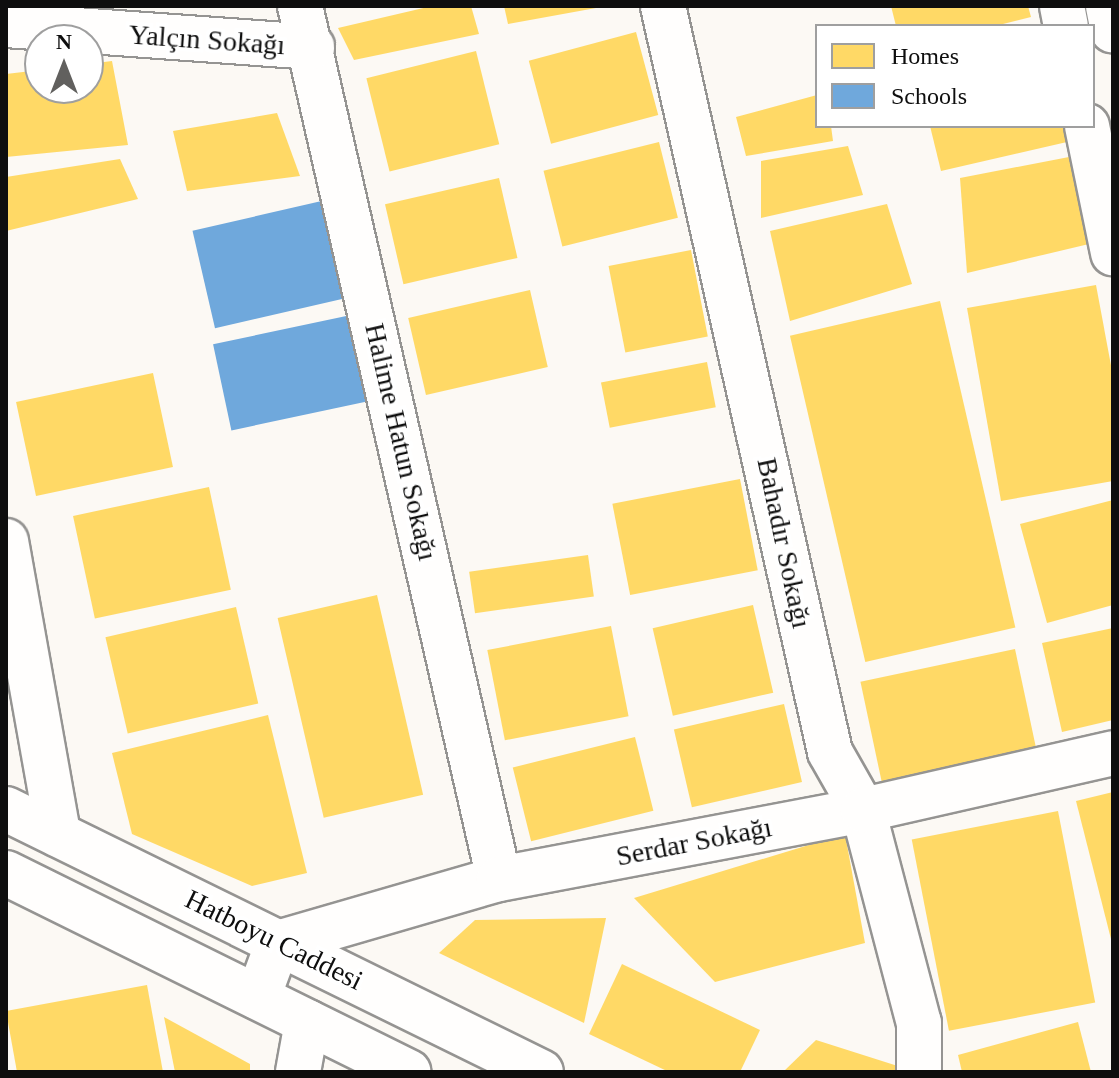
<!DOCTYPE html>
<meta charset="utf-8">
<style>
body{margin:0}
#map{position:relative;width:1119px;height:1078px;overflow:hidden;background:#fcf9f4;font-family:Georgia,serif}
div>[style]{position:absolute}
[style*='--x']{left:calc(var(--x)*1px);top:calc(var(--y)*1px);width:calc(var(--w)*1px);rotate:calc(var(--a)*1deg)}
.homes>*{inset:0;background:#ffd966;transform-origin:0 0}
.schools>*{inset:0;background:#6fa8dc;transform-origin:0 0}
.roads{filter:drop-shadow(2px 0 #959492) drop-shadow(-2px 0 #959492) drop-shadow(0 2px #959492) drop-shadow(0 -2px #959492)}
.minor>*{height:44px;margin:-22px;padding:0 22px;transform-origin:22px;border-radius:22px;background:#fffefd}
span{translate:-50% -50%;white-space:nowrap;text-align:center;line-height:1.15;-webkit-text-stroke:8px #fff;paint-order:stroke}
.street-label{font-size:28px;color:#0e0e0e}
.frame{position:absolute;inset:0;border:8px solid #0e0e0e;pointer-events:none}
.legend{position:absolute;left:815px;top:24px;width:280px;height:104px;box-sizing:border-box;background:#fff;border:2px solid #9f9f9f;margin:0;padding:10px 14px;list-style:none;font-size:24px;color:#0e0e0e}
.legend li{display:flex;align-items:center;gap:16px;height:40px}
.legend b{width:40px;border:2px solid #9f9f9f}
.north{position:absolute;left:24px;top:24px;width:80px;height:80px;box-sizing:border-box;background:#fff;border:2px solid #9f9f9f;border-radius:50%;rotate:0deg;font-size:22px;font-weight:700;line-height:32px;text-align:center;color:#0e0e0e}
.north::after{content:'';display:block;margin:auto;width:28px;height:36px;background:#61605e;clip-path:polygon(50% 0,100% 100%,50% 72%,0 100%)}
</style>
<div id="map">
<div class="homes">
<i style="clip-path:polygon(432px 6px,471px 6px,479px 34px,354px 60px,338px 28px)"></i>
<i style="clip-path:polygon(504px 6px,596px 6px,596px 8px,508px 24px)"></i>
<i style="clip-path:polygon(891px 6px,1028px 6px,1031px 17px,995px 26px,896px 26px)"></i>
<i style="left:636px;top:32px;width:86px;height:111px;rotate:75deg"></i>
<i style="left:476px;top:51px;width:96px;height:113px;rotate:76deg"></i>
<i style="clip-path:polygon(112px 61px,128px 145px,6px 157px,6px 74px,40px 70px,40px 88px,88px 88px,88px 64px)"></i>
<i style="clip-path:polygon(817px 95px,817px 126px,831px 126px,833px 141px,746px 156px,736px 117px)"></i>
<i style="clip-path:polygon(277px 113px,300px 176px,187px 191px,173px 131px)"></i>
<i style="clip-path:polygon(930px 126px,1064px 126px,1067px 142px,941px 171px)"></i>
<i style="left:659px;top:142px;width:78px;height:119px;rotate:76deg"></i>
<i style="clip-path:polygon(848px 146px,863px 195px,761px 218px,761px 161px)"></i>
<i style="clip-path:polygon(1069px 157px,1089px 244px,967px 273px,960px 178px)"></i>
<i style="clip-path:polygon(120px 159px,138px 199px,6px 231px,6px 177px)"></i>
<i style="left:499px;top:178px;width:82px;height:117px;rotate:77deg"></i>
<i style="clip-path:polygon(887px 204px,912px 284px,790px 321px,770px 231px)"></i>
<i style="left:691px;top:250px;width:88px;height:84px;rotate:79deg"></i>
<i style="clip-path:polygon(1096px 285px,1113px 376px,1113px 481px,1001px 501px,967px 308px)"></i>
<i style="left:530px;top:290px;width:79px;height:125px;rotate:77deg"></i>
<i style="left:940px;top:301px;width:335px;height:154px;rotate:77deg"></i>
<i style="left:707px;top:362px;width:46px;height:108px;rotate:79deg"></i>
<i style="left:153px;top:373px;width:96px;height:140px;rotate:78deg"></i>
<i style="left:740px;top:479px;width:93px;height:130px;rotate:79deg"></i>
<i style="left:209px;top:487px;width:105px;height:139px;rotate:78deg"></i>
<i style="clip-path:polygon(1113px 500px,1113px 605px,1047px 623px,1020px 524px)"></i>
<i style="left:588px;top:555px;width:42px;height:120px;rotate:82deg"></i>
<i style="left:377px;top:595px;width:205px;height:102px;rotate:77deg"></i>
<i style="left:753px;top:605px;width:90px;height:103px;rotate:77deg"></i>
<i style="left:236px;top:607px;width:99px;height:134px;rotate:77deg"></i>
<i style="left:611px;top:626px;width:92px;height:126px;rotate:79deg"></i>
<i style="clip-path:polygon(1113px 628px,1113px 720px,1062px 732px,1042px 643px)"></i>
<i style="left:1015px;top:649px;width:102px;height:158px;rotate:78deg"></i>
<i style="left:784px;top:704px;width:80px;height:113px;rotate:77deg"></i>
<i style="clip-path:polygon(268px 715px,307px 873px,252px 886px,132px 834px,112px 753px)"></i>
<i style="left:635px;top:737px;width:76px;height:126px;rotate:76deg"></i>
<i style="clip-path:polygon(1113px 792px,1113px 943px,1112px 943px,1076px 801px)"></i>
<i style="left:1058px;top:811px;width:195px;height:149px;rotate:79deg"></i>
<i style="clip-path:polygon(845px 834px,865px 943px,715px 982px,634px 898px)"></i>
<i style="clip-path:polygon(606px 918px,584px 1023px,439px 953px,475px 920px)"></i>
<i style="clip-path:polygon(622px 964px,760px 1030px,740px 1072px,669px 1072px,589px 1034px)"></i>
<i style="clip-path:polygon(147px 985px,163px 1072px,17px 1072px,6px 1011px)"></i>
<i style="clip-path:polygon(164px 1017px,250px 1064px,250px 1072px,175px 1072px)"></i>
<i style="clip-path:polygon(1078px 1022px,1091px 1072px,962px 1072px,958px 1055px)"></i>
<i style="clip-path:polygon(816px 1040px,904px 1068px,903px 1072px,783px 1072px)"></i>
</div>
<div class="schools">
<i style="left:326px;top:200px;width:100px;height:137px;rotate:77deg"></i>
<i style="left:351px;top:315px;width:88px;height:141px;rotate:78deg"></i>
</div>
<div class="roads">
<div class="minor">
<i style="--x:300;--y:6;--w:895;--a:77.16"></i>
<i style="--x:663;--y:6;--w:764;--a:77.38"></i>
<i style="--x:830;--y:752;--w:67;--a:60.4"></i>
<i style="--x:863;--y:810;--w:220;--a:75.3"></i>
<i style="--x:919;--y:1023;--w:49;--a:90"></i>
<i style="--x:1062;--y:6;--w:20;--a:79"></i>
<i style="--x:1108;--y:6;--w:25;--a:79"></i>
<i style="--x:6;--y:25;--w:307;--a:4.1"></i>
<i style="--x:1087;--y:126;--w:130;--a:78.4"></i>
<i style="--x:6;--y:541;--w:298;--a:79.9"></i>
<i style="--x:6;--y:809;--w:596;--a:26.18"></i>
<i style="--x:6;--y:873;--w:449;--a:26.3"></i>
<i style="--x:258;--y:997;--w:58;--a:-69.7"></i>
<i style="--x:278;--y:943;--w:230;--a:-16.2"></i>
<i style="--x:499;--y:879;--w:370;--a:-10.7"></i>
<i style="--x:863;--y:810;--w:256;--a:-12.8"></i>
<i style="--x:298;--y:1072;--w:51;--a:-79.8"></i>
</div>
</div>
<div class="street-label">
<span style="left:207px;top:40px;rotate:4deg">Yalçın Sokağı</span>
<span style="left:401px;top:442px;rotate:77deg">Halime Hatun Sokağı</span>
<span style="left:784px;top:543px;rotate:78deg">Bahadır Sokağı</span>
<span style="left:694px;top:842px;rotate:-11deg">Serdar Sokağı</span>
<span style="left:274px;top:940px;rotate:26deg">Hatboyu Caddesi</span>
</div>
<div class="frame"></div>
<ul class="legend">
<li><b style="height:22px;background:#ffd966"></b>Homes</li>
<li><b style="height:22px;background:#6fa8dc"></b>Schools</li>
</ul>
<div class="north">N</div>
</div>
